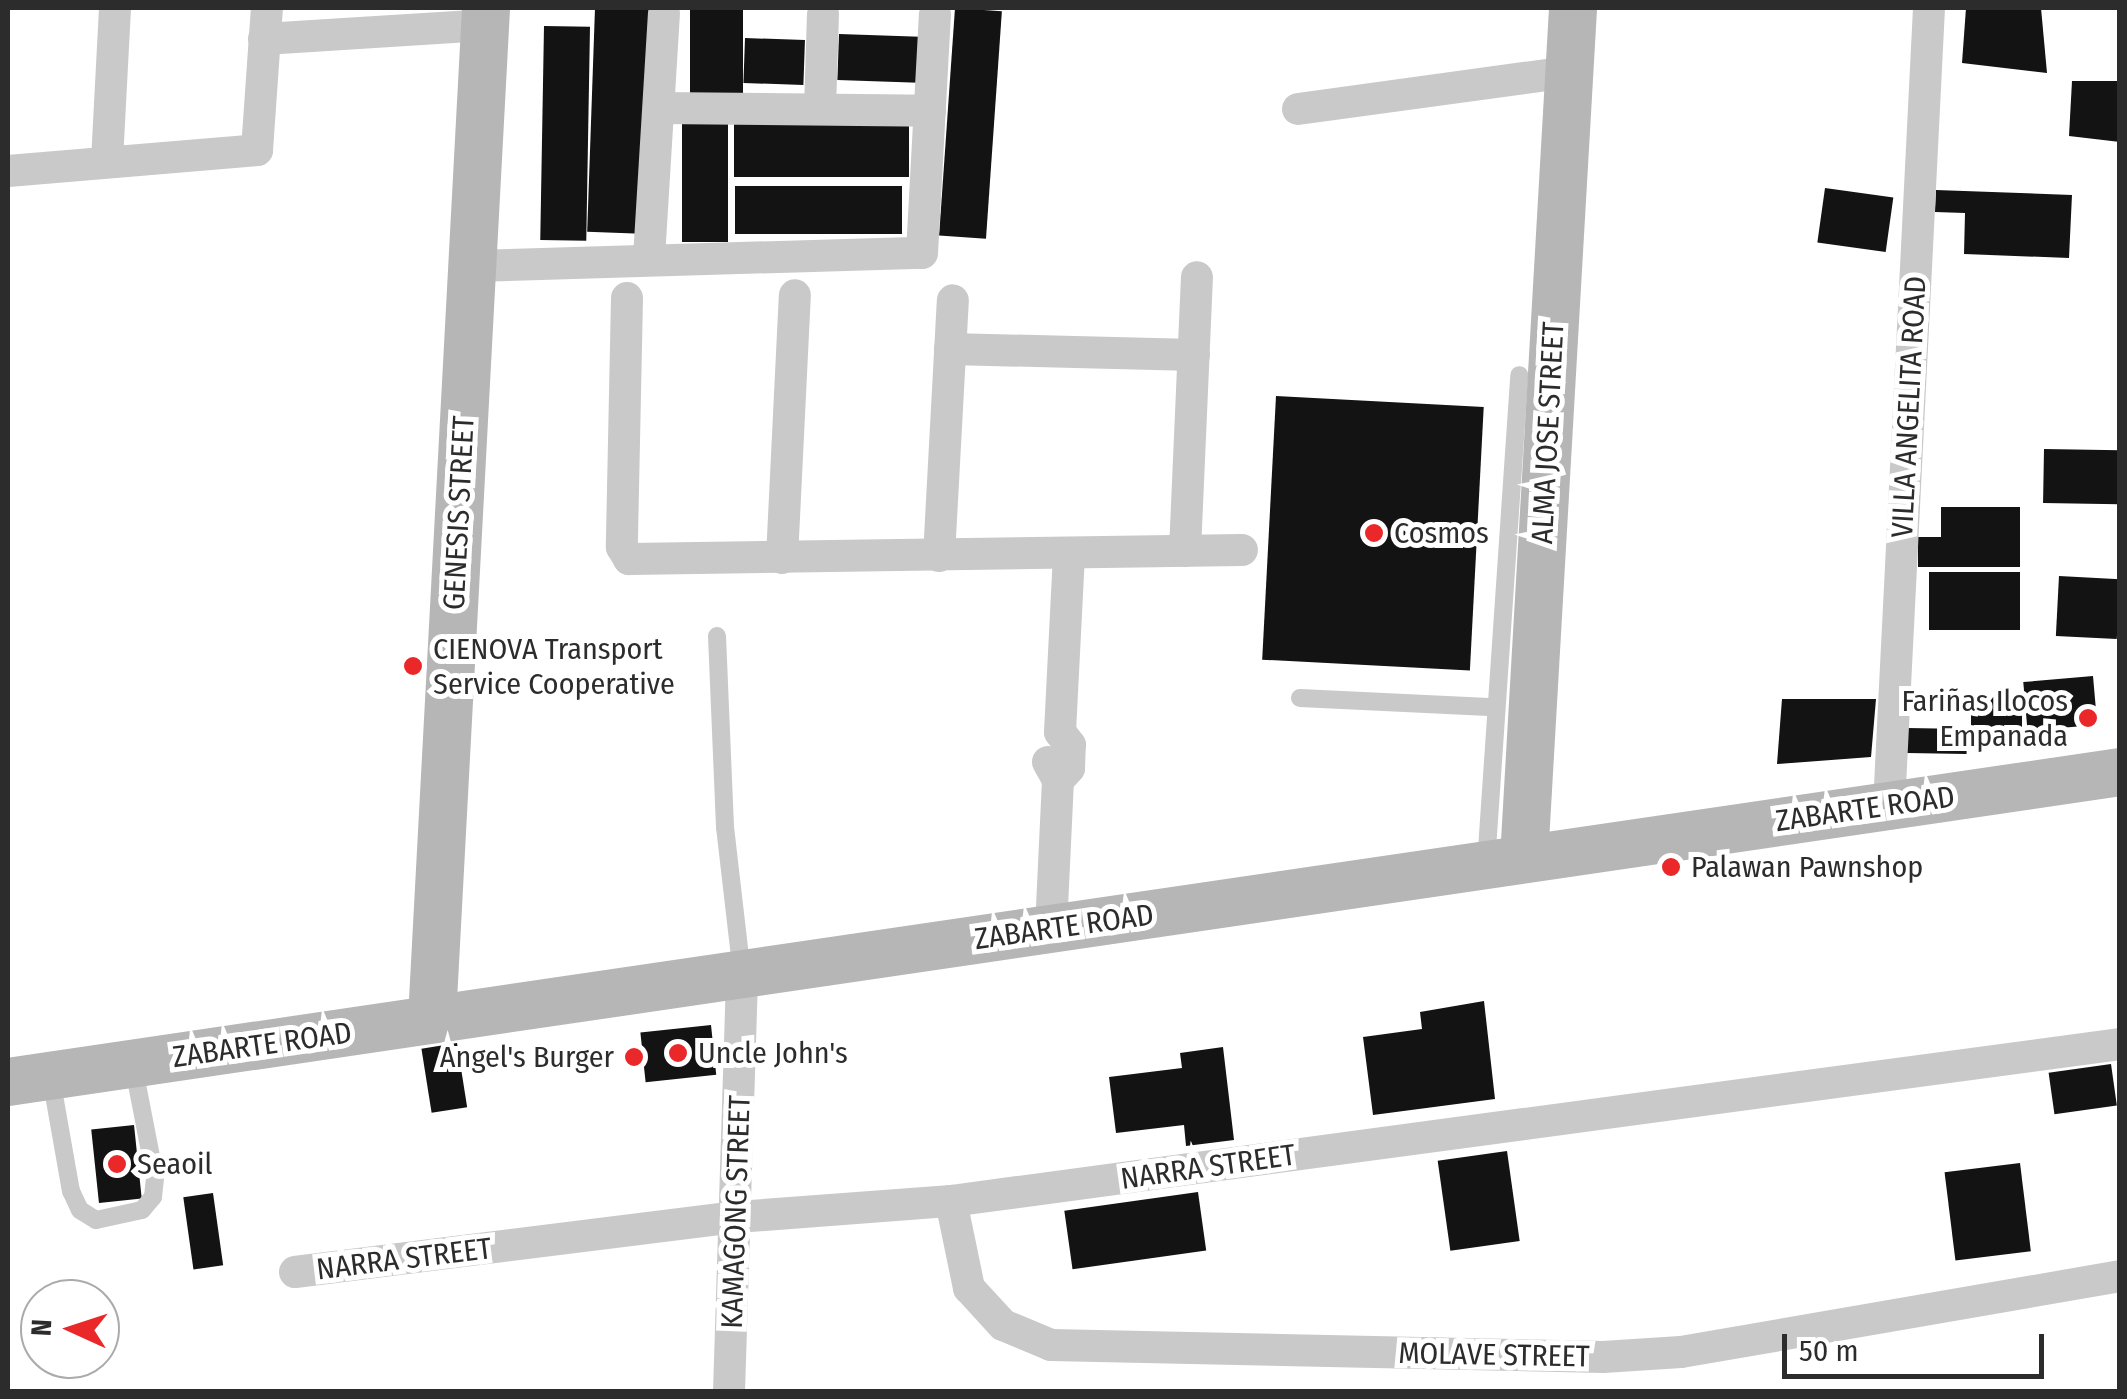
<!DOCTYPE html>
<meta charset="utf-8">
<style>
body{margin:0}
#map{position:relative;width:2127px;height:1399px;overflow:hidden;background:#fff;font-family:"Fira Sans Condensed",sans-serif}
div>[style]{position:absolute}
[style*='--x']{left:calc(var(--x)*1px);top:calc(var(--y)*1px);width:calc(var(--w)*1px);rotate:calc(var(--a)*1deg)}
.building>*{inset:0;background:#131313;transform-origin:0 0}
.lane>*{height:18px;margin:-9px;padding:0 9px;transform-origin:9px;border-radius:9px;background:#c9c9c9}
.street>*{height:32px;margin:-16px;padding:0 16px;transform-origin:16px;border-radius:16px;background:#c9c9c9}
.secondary>*{height:48px;margin:-24px;padding:0 24px;transform-origin:24px;border-radius:24px;background:#b6b6b6}
.dots>*{width:28px;height:28px;translate:-50% -50%;box-sizing:border-box;border:5px solid #fff;border-radius:50%}
span{translate:-50% -50%;white-space:nowrap;text-align:center;line-height:1.15;-webkit-text-stroke:10px #fff;paint-order:stroke}
.street-label{font-size:30px;color:#2c2c2c}
.poi-label{font-size:30px;color:#2c2c2c}
.left{translate:0 -50%;text-align:left}
.right{translate:-100% -50%;text-align:right}
.frame{position:absolute;inset:0;border:10px solid #2c2c2c;pointer-events:none}
.north{position:absolute;left:20px;top:1279px;width:100px;height:100px;box-sizing:border-box;background:#fff;border:2px solid #ababab;border-radius:50%;rotate:273deg;font-size:28px;font-weight:700;line-height:40px;text-align:center;color:#2c2c2c}
.north::after{content:'';display:block;margin:auto;width:35px;height:45px;background:#ea282a;clip-path:polygon(50% 0,100% 100%,50% 72%,0 100%)}
.scale{position:absolute;left:1782px;top:1334px;width:262px;height:45px;box-sizing:border-box;border:5px solid #2c2c2c;border-top:0;padding-left:12px;font-size:30px;line-height:35px;white-space:nowrap;color:#2c2c2c;-webkit-text-stroke:8px #fff;paint-order:stroke}
</style>
<div id="map">
<div class="building">
<i style="left:595px;top:8px;width:54px;height:224px;rotate:2deg"></i>
<i style="left:690px;top:8px;width:53px;height:85px"></i>
<i style="left:955px;top:8px;width:47px;height:228px;rotate:4deg"></i>
<i style="clip-path:polygon(1966px 8px,2041px 8px,2047px 73px,1962px 63px)"></i>
<i style="left:544px;top:26px;width:46px;height:214px;rotate:1deg"></i>
<i style="left:839px;top:34px;width:81px;height:46px;rotate:2deg"></i>
<i style="left:745px;top:38px;width:60px;height:45px;rotate:2deg"></i>
<i style="clip-path:polygon(2072px 81px,2120px 81px,2120px 142px,2069px 136px)"></i>
<i style="left:682px;top:121px;width:46px;height:121px"></i>
<i style="left:909px;top:122px;width:55px;height:175px;rotate:90deg"></i>
<i style="left:735px;top:186px;width:167px;height:48px"></i>
<i style="left:1825px;top:188px;width:69px;height:55px;rotate:8deg"></i>
<i style="clip-path:polygon(1936px 190px,2072px 195px,2069px 258px,1964px 254px,1965px 213px,1935px 212px)"></i>
<i style="left:1276px;top:396px;width:208px;height:264px;rotate:3deg"></i>
<i style="left:2044px;top:449px;width:76px;height:54px;rotate:1deg"></i>
<i style="clip-path:polygon(1941px 507px,2020px 507px,2020px 567px,1918px 567px,1918px 537px,1941px 537px)"></i>
<i style="left:1929px;top:572px;width:91px;height:58px"></i>
<i style="left:2059px;top:576px;width:61px;height:60px;rotate:3deg"></i>
<i style="left:2093px;top:676px;width:49px;height:70px;rotate:85deg"></i>
<i style="left:1971px;top:697px;width:51px;height:45px"></i>
<i style="clip-path:polygon(1782px 699px,1876px 699px,1871px 757px,1777px 764px)"></i>
<i style="left:1907px;top:728px;width:60px;height:25px;rotate:1deg"></i>
<i style="clip-path:polygon(1484px 1001px,1495px 1099px,1373px 1115px,1363px 1037px,1422px 1029px,1420px 1012px)"></i>
<i style="left:711px;top:1025px;width:50px;height:71px;rotate:84deg"></i>
<i style="left:457px;top:1043px;width:65px;height:36px;rotate:81deg"></i>
<i style="clip-path:polygon(1223px 1047px,1234px 1140px,1186px 1146px,1184px 1125px,1116px 1133px,1109px 1077px,1182px 1068px,1180px 1053px)"></i>
<i style="left:2111px;top:1064px;width:42px;height:63px;rotate:82deg"></i>
<i style="left:134px;top:1125px;width:74px;height:43px;rotate:84deg"></i>
<i style="left:1507px;top:1151px;width:91px;height:70px;rotate:82deg"></i>
<i style="left:2020px;top:1163px;width:89px;height:76px;rotate:83deg"></i>
<i style="left:1198px;top:1192px;width:59px;height:135px;rotate:82deg"></i>
<i style="left:213px;top:1193px;width:73px;height:30px;rotate:82deg"></i>
</div>
<div class="lane">
<i style="--x:717;--y:636;--w:191;--a:87.6"></i>
<i style="--x:725;--y:827;--w:147;--a:83.4"></i>
<i style="--x:1300;--y:698;--w:194;--a:2.7"></i>
<i style="--x:1486;--y:864;--w:490;--a:-86.1"></i>
<i style="--x:51;--y:1078;--w:115;--a:80"></i>
<i style="--x:71;--y:1191;--w:21;--a:65"></i>
<i style="--x:80;--y:1210;--w:19;--a:32"></i>
<i style="--x:96;--y:1220;--w:47;--a:-12.3"></i>
<i style="--x:142;--y:1210;--w:17;--a:-50"></i>
<i style="--x:153;--y:1197;--w:20;--a:-84"></i>
<i style="--x:155;--y:1177;--w:115;--a:-101"></i>
</div>
<div class="street">
<i style="--x:264;--y:39;--w:221;--a:-3.6"></i>
<i style="--x:659;--y:108;--w:271;--a:0.6"></i>
<i style="--x:820;--y:109;--w:95;--a:-88.2"></i>
<i style="--x:1298;--y:109;--w:274;--a:-7.8"></i>
<i style="--x:107;--y:161;--w:153;--a:-87"></i>
<i style="--x:8;--y:171;--w:250;--a:-4.8"></i>
<i style="--x:257;--y:150;--w:142;--a:-86"></i>
<i style="--x:649;--y:258;--w:245;--a:-86.5"></i>
<i style="--x:473;--y:266;--w:449;--a:-1.7"></i>
<i style="--x:922;--y:253;--w:239;--a:-86.9"></i>
<i style="--x:627;--y:298;--w:249;--a:91.2"></i>
<i style="--x:622;--y:547;--w:14;--a:60"></i>
<i style="--x:629;--y:559;--w:613;--a:-0.84"></i>
<i style="--x:950;--y:349;--w:244;--a:1.4"></i>
<i style="--x:1185;--y:551;--w:274;--a:-87.5"></i>
<i style="--x:939;--y:556;--w:256;--a:-86.9"></i>
<i style="--x:782;--y:558;--w:263;--a:-87.2"></i>
<i style="--x:1048;--y:762;--w:21;--a:61"></i>
<i style="--x:1058;--y:780;--w:149;--a:92.7"></i>
<i style="--x:1058;--y:780;--w:16;--a:-47"></i>
<i style="--x:1069;--y:768;--w:23;--a:-88"></i>
<i style="--x:1070;--y:745;--w:16;--a:-128"></i>
<i style="--x:1060;--y:732;--w:179;--a:-87.1"></i>
<i style="--x:1889;--y:806;--w:799;--a:-87.13"></i>
<i style="--x:951;--y:1201;--w:89;--a:78.3"></i>
<i style="--x:969;--y:1288;--w:50;--a:47.4"></i>
<i style="--x:1003;--y:1325;--w:52;--a:22.6"></i>
<i style="--x:1051;--y:1345;--w:552;--a:1.25"></i>
<i style="--x:1603;--y:1357;--w:78;--a:-3.7"></i>
<i style="--x:1681;--y:1352;--w:446;--a:-9.8"></i>
<i style="--x:295;--y:1272;--w:445;--a:-7.1"></i>
<i style="--x:737;--y:1217;--w:215;--a:-4.3"></i>
<i style="--x:951;--y:1201;--w:1179;--a:-7.65"></i>
<i style="--x:729;--y:1392;--w:419;--a:-88.2"></i>
</div>
<div class="secondary">
<i style="--x:1524;--y:859;--w:852;--a:-86.7"></i>
<i style="--x:432;--y:1019;--w:1012;--a:-86.94"></i>
<i style="--x:8;--y:1082;--w:2135;--a:-8.35"></i>
</div>
<div class="dots">
<i style="left:1374px;top:533px;background:#ea282a"></i>
<i style="left:413px;top:666px;background:#ea282a"></i>
<i style="left:2088px;top:718px;background:#ea282a"></i>
<i style="left:1671px;top:867px;background:#ea282a"></i>
<i style="left:678px;top:1053px;background:#ea282a"></i>
<i style="left:634px;top:1057px;background:#ea282a"></i>
<i style="left:117px;top:1164px;background:#ea282a"></i>
</div>
<div class="street-label">
<span style="left:1909px;top:407px;rotate:-87deg">VILLA ANGELITA ROAD</span>
<span style="left:1548px;top:433px;rotate:-87deg">ALMA JOSE STREET</span>
<span style="left:459px;top:513px;rotate:-87deg">GENESIS STREET</span>
<span style="left:1865px;top:809px;rotate:-8deg">ZABARTE ROAD</span>
<span style="left:1064px;top:927px;rotate:-8deg">ZABARTE ROAD</span>
<span style="left:262px;top:1045px;rotate:-8deg">ZABARTE ROAD</span>
<span style="left:1208px;top:1167px;rotate:-8deg">NARRA STREET</span>
<span style="left:736px;top:1212px;rotate:-88deg">KAMAGONG STREET</span>
<span style="left:404px;top:1259px;rotate:-7deg">NARRA STREET</span>
<span style="left:1494px;top:1355px;rotate:1deg">MOLAVE STREET</span>
</div>
<div class="poi-label">
<span class="left" style="left:1394px;top:533px">Cosmos</span>
<span class="left" style="left:433px;top:666px">CIENOVA Transport<br>Service Cooperative</span>
<span class="right" style="left:2068px;top:718px">Fariñas Ilocos<br>Empanada</span>
<span class="left" style="left:1691px;top:867px">Palawan Pawnshop</span>
<span class="left" style="left:698px;top:1053px">Uncle John's</span>
<span class="right" style="left:614px;top:1057px">Angel's Burger</span>
<span class="left" style="left:137px;top:1164px">Seaoil</span>
</div>
<div class="frame"></div>
<div class="north">N</div>
<div class="scale">50 m</div>
</div>
